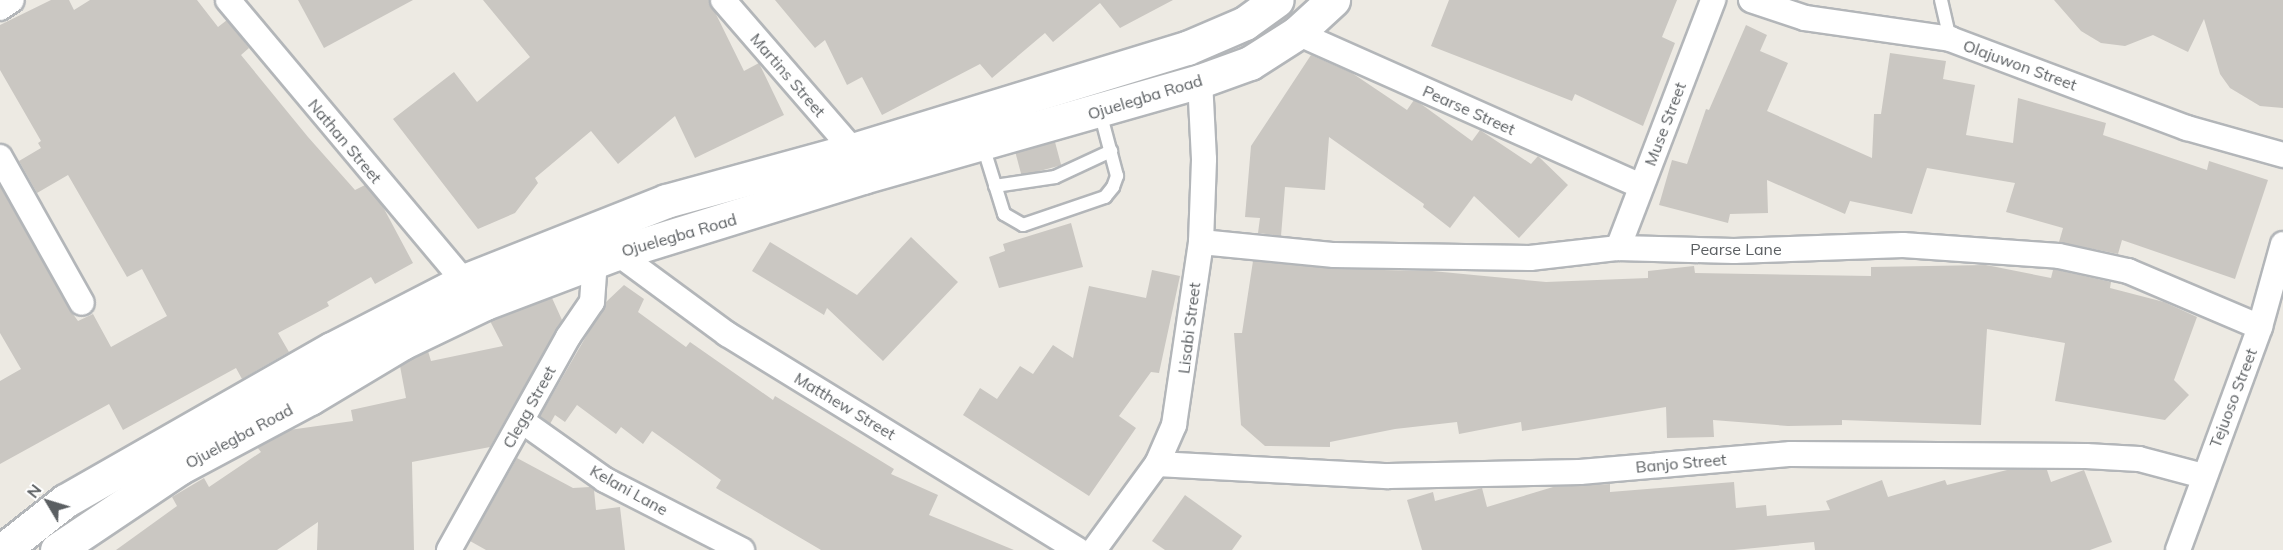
<!DOCTYPE html>
<style>
body{margin:0}
#map{position:relative;width:2283px;height:550px;overflow:hidden;background:#edeae3;font-family:Mulish,sans-serif}
div>[style]{position:absolute}
[style*='--x']{left:calc(var(--x)*1px);top:calc(var(--y)*1px);width:calc(var(--w)*1px);rotate:calc(var(--a)*1deg)}
.building>*{inset:0;background:#cac7c2;transform-origin:0 0}
.roads{filter:drop-shadow(2px 0 #b3b6b9) drop-shadow(-2px 0 #b3b6b9) drop-shadow(0 2px #b3b6b9) drop-shadow(0 -2px #b3b6b9)}
.lane>*{height:12px;margin:-6px;padding:0 6px;transform-origin:6px;border-radius:6px;background:#fff}
.street>*{height:24px;margin:-12px;padding:0 12px;transform-origin:12px;border-radius:12px;background:#fff}
.secondary>*{height:33px;margin:-16.5px;padding:0 16.5px;transform-origin:16.5px;border-radius:16.5px;background:#fff}
span{translate:-50% -50%;white-space:nowrap;text-align:center;line-height:1.15;-webkit-text-stroke:6px #fff;paint-order:stroke}
.street-label{font-size:16px;color:#5b5f62}
.north{position:absolute;left:18px;top:472px;width:60px;height:60px;-webkit-text-stroke:4px #fff;paint-order:stroke;rotate:308deg;font-size:16px;font-weight:700;line-height:24px;text-align:center;color:#5b5f62}
.north::after{content:'';display:block;margin:auto;width:21px;height:27px;background:#5b5f62;clip-path:polygon(50% 0,100% 100%,50% 72%,0 100%)}
</style>
<div id="map">
<div class="building">
<i style="clip-path:polygon(51px 0,69px 0,74px 10px,90px 0,197px 0,218px 27px,227px 20px,249px 48px,241px 55px,308px 137px,355px 190px,365px 185px,382px 205px,413px 263px,375px 284px,371px 277px,327px 302px,329px 306px,278px 333px,289px 352px,242px 379px,236px 368px,123px 430px,109px 404px,0 464px,0 381px,21px 369px,0 333px,0 186px,70px 310px,78px 321px,93px 314px,111px 347px,167px 316px,142px 269px,127px 277px,68px 175px,37px 193px,19px 161px,41px 148px,38px 143px,41px 141px,0 70px,0 25px)"></i>
<i style="clip-path:polygon(298px 0,413px 0,324px 48px)"></i>
<i style="clip-path:polygon(483px 0,709px 0,744px 71px,759px 63px,784px 115px,695px 158px,675px 116px,618px 164px,591px 131px,535px 178px,538px 183px,515px 213px,478px 229px,393px 119px,454px 72px,477px 102px,530px 57px)"></i>
<i style="clip-path:polygon(775px 0,1173px 0,1120px 28px,1100px 3px,1053px 42px,1045px 33px,992px 78px,980px 64px,882px 115px,862px 77px,847px 85px,825px 40px,815px 48px)"></i>
<i style="clip-path:polygon(1449px 0,1677px 0,1662px 37px,1675px 43px,1643px 126px,1575px 94px,1572px 101px,1431px 46px)"></i>
<i style="clip-path:polygon(2054px 0,2283px 0,2283px 108px,2260px 106px,2230px 88px,2220px 74px,2204px 19px,2188px 52px,2153px 35px,2125px 46px,2101px 43px,2081px 31px)"></i>
<i style="clip-path:polygon(1746px 25px,1767px 35px,1760px 51px,1788px 63px,1767px 111px,1872px 158px,1874px 114px,1881px 114px,1890px 53px,1946px 61px,1943px 79px,1975px 85px,1966px 135px,2013px 143px,2018px 98px,2106px 123px,2103px 135px,2207px 170px,2209px 161px,2268px 180px,2235px 279px,2122px 240px,2118px 254px,2059px 242px,2063px 228px,2006px 212px,2015px 183px,1927px 168px,1912px 214px,1850px 201px,1845px 214px,1767px 180px,1768px 213px,1730px 214px,1728px 223px,1659px 205px,1672px 160px,1687px 164px,1706px 109px,1709px 110px)"></i>
<i style="clip-path:polygon(1311px 55px,1352px 73px,1407px 110px,1414px 100px,1421px 104px,1472px 141px,1480px 130px,1531px 164px,1538px 156px,1568px 185px,1519px 238px,1474px 196px,1450px 228px,1423px 207px,1424px 204px,1329px 137px,1325px 190px,1285px 187px,1281px 236px,1258px 233px,1260px 218px,1245px 217px,1251px 146px)"></i>
<i style="left:1055px;top:142px;width:24px;height:41px;rotate:75deg"></i>
<i style="clip-path:polygon(1071px 223px,1083px 267px,999px 288px,989px 257px,1005px 251px,1003px 244px)"></i>
<i style="clip-path:polygon(911px 237px,958px 282px,883px 361px,827px 308px,824px 315px,752px 271px,770px 242px,857px 295px)"></i>
<i style="clip-path:polygon(1253px 261px,1334px 269px,1432px 271px,1546px 282px,1648px 278px,1648px 271px,1694px 266px,1695px 273px,1871px 276px,1871px 267px,1986px 265px,2051px 278px,2053px 270px,2057px 270px,2111px 282px,2110px 288px,2164px 302px,2197px 317px,2174px 380px,2189px 395px,2165px 420px,2055px 401px,2065px 343px,1987px 329px,1981px 425px,1842px 420px,1842px 425px,1788px 426px,1713px 420px,1714px 437px,1667px 438px,1666px 407px,1522px 431px,1521px 422px,1459px 434px,1457px 422px,1395px 429px,1330px 442px,1330px 447px,1265px 446px,1241px 425px,1234px 333px,1242px 333px)"></i>
<i style="clip-path:polygon(1152px 270px,1180px 276px,1159px 373px,1151px 372px,1119px 416px,1136px 428px,1089px 496px,963px 415px,980px 388px,997px 399px,1020px 366px,1033px 374px,1053px 345px,1073px 358px,1089px 286px,1146px 298px)"></i>
<i style="clip-path:polygon(624px 285px,644px 299px,638px 312px,686px 347px,690px 342px,773px 400px,775px 396px,894px 469px,891px 474px,938px 495px,929px 515px,1014px 550px,821px 550px,716px 488px,721px 480px,652px 431px,643px 444px,621px 427px,616px 434px,577px 405px,565px 422px,555px 415px,550px 424px,540px 416px,606px 302px)"></i>
<i style="clip-path:polygon(552px 298px,562px 320px,490px 447px,412px 462px,414px 550px,317px 550px,318px 522px,277px 550px,116px 550px,177px 506px,172px 497px,204px 478px,209px 487px,261px 452px,257px 447px,289px 430px,353px 421px,351px 410px,406px 398px,400px 366px,428px 351px,431px 361px,503px 346px,490px 321px)"></i>
<i style="clip-path:polygon(517px 458px,573px 488px,590px 487px,594px 490px,596px 510px,620px 507px,625px 550px,486px 550px,470px 541px)"></i>
<i style="clip-path:polygon(2007px 470px,2047px 470px,2051px 482px,2084px 470px,2112px 542px,2090px 550px,1815px 550px,1814px 542px,1734px 550px,1422px 550px,1407px 500px,1433px 492px,1435px 501px,1482px 488px,1487px 507px,1553px 487px,1610px 484px,1610px 492px,1734px 482px,1736px 508px,1766px 505px,1767px 516px,1830px 510px,1826px 501px,1882px 480px,1888px 497px,1945px 480px,1947px 485px)"></i>
<i style="clip-path:polygon(1185px 495px,1242px 536px,1232px 550px,1165px 550px,1152px 541px)"></i>
</div>
<div class="roads">
<div class="lane">
<i style="--x:1941;--y:0;--w:40;--a:77"></i>
<i style="--x:983;--y:146;--w:71;--a:72.8"></i>
<i style="--x:1004;--y:214;--w:22;--a:30"></i>
<i style="--x:1023;--y:225;--w:87;--a:-18.9"></i>
<i style="--x:1105;--y:197;--w:13;--a:-51"></i>
<i style="--x:1113;--y:187;--w:12;--a:-70"></i>
<i style="--x:1117;--y:176;--w:66;--a:-104.9"></i>
<i style="--x:995;--y:186;--w:61;--a:-8.5"></i>
<i style="--x:1055;--y:177;--w:62;--a:-24.9"></i>
</div>
<div class="street">
<i style="--x:228;--y:0;--w:367;--a:50"></i>
<i style="--x:723;--y:0;--w:198;--a:49.1"></i>
<i style="--x:1751;--y:0;--w:57;--a:18.4"></i>
<i style="--x:1805;--y:18;--w:147;--a:8.2"></i>
<i style="--x:1950;--y:39;--w:253;--a:20.6"></i>
<i style="--x:2187;--y:128;--w:100;--a:15.7"></i>
<i style="--x:0;--y:8;--w:14;--a:-34"></i>
<i style="--x:1297;--y:33;--w:376;--a:24"></i>
<i style="--x:0;--y:157;--w:167;--a:60.7"></i>
<i style="--x:1201;--y:242;--w:134;--a:5.6"></i>
<i style="--x:1334;--y:255;--w:196;--a:0.9"></i>
<i style="--x:1530;--y:258;--w:89;--a:-6.5"></i>
<i style="--x:1618;--y:248;--w:116;--a:1.5"></i>
<i style="--x:1734;--y:251;--w:169;--a:-2"></i>
<i style="--x:1903;--y:245;--w:156;--a:4"></i>
<i style="--x:2059;--y:256;--w:71;--a:12.3"></i>
<i style="--x:2128;--y:271;--w:143;--a:23"></i>
<i style="--x:1618;--y:248;--w:266;--a:-69"></i>
<i style="--x:617;--y:253;--w:137;--a:36.4"></i>
<i style="--x:727;--y:334;--w:412;--a:31.6"></i>
<i style="--x:522;--y:421;--w:102;--a:35.4"></i>
<i style="--x:605;--y:480;--w:154;--a:27.1"></i>
<i style="--x:1157;--y:464;--w:232;--a:3"></i>
<i style="--x:1389;--y:476;--w:191;--a:-1.2"></i>
<i style="--x:1580;--y:472;--w:212;--a:-4.9"></i>
<i style="--x:1791;--y:454;--w:295;--a:0.4"></i>
<i style="--x:2086;--y:456;--w:53;--a:3.2"></i>
<i style="--x:2139;--y:459;--w:66;--a:14.9"></i>
<i style="--x:449;--y:550;--w:244;--a:-60.8"></i>
<i style="--x:568;--y:337;--w:42;--a:-55.6"></i>
<i style="--x:592;--y:302;--w:42;--a:-85.9"></i>
<i style="--x:1094;--y:550;--w:107;--a:-53.8"></i>
<i style="--x:1157;--y:464;--w:43;--a:-66.4"></i>
<i style="--x:1174;--y:425;--w:185;--a:-81.6"></i>
<i style="--x:1201;--y:242;--w:83;--a:-87.9"></i>
<i style="--x:1204;--y:159;--w:78;--a:-92.9"></i>
<i style="--x:2178;--y:550;--w:238;--a:-69.8"></i>
<i style="--x:2260;--y:327;--w:86;--a:-74.5"></i>
</div>
<div class="secondary">
<i style="--x:3;--y:550;--w:79;--a:-38.3"></i>
<i style="--x:65;--y:501;--w:307;--a:-29.7"></i>
<i style="--x:332;--y:349;--w:148;--a:-27.3"></i>
<i style="--x:464;--y:281;--w:217;--a:-21.6"></i>
<i style="--x:666;--y:201;--w:194;--a:-15.3"></i>
<i style="--x:853;--y:150;--w:349;--a:-17"></i>
<i style="--x:1187;--y:48;--w:63;--a:-23.3"></i>
<i style="--x:1245;--y:23;--w:39;--a:-36"></i>
<i style="--x:57;--y:550;--w:147;--a:-33.9"></i>
<i style="--x:179;--y:468;--w:149;--a:-28.1"></i>
<i style="--x:310;--y:398;--w:107;--a:-30.9"></i>
<i style="--x:402;--y:343;--w:92;--a:-25.7"></i>
<i style="--x:485;--y:303;--w:141;--a:-20.7"></i>
<i style="--x:617;--y:253;--w:257;--a:-17.2"></i>
<i style="--x:863;--y:177;--w:350;--a:-15.9"></i>
<i style="--x:1200;--y:81;--w:53;--a:-19.8"></i>
<i style="--x:1250;--y:63;--w:56;--a:-32.6"></i>
<i style="--x:1297;--y:33;--w:49;--a:-42.5"></i>
</div>
</div>
<div class="street-label">
<span style="left:2020px;top:65px;rotate:20deg">Olajuwon Street</span>
<span style="left:788px;top:75px;rotate:49deg">Martins Street</span>
<span style="left:1145px;top:97px;rotate:-17deg">Ojuelegba Road</span>
<span style="left:1469px;top:110px;rotate:24deg">Pearse Street</span>
<span style="left:1665px;top:124px;rotate:-69deg">Muse Street</span>
<span style="left:345px;top:141px;rotate:50deg">Nathan Street</span>
<span style="left:679px;top:235px;rotate:-16deg">Ojuelegba Road</span>
<span style="left:1736px;top:249px">Pearse Lane</span>
<span style="left:1189px;top:328px;rotate:-83deg">Lisabi Street</span>
<span style="left:2233px;top:398px;rotate:-69deg">Tejuoso Street</span>
<span style="left:845px;top:406px;rotate:31deg">Matthew Street</span>
<span style="left:529px;top:407px;rotate:-61deg">Clegg Street</span>
<span style="left:239px;top:436px;rotate:-28deg">Ojuelegba Road</span>
<span style="left:1681px;top:463px;rotate:-5deg">Banjo Street</span>
<span style="left:629px;top:490px;rotate:29deg">Kelani Lane</span>
</div>
<div class="north">N</div>
</div>
